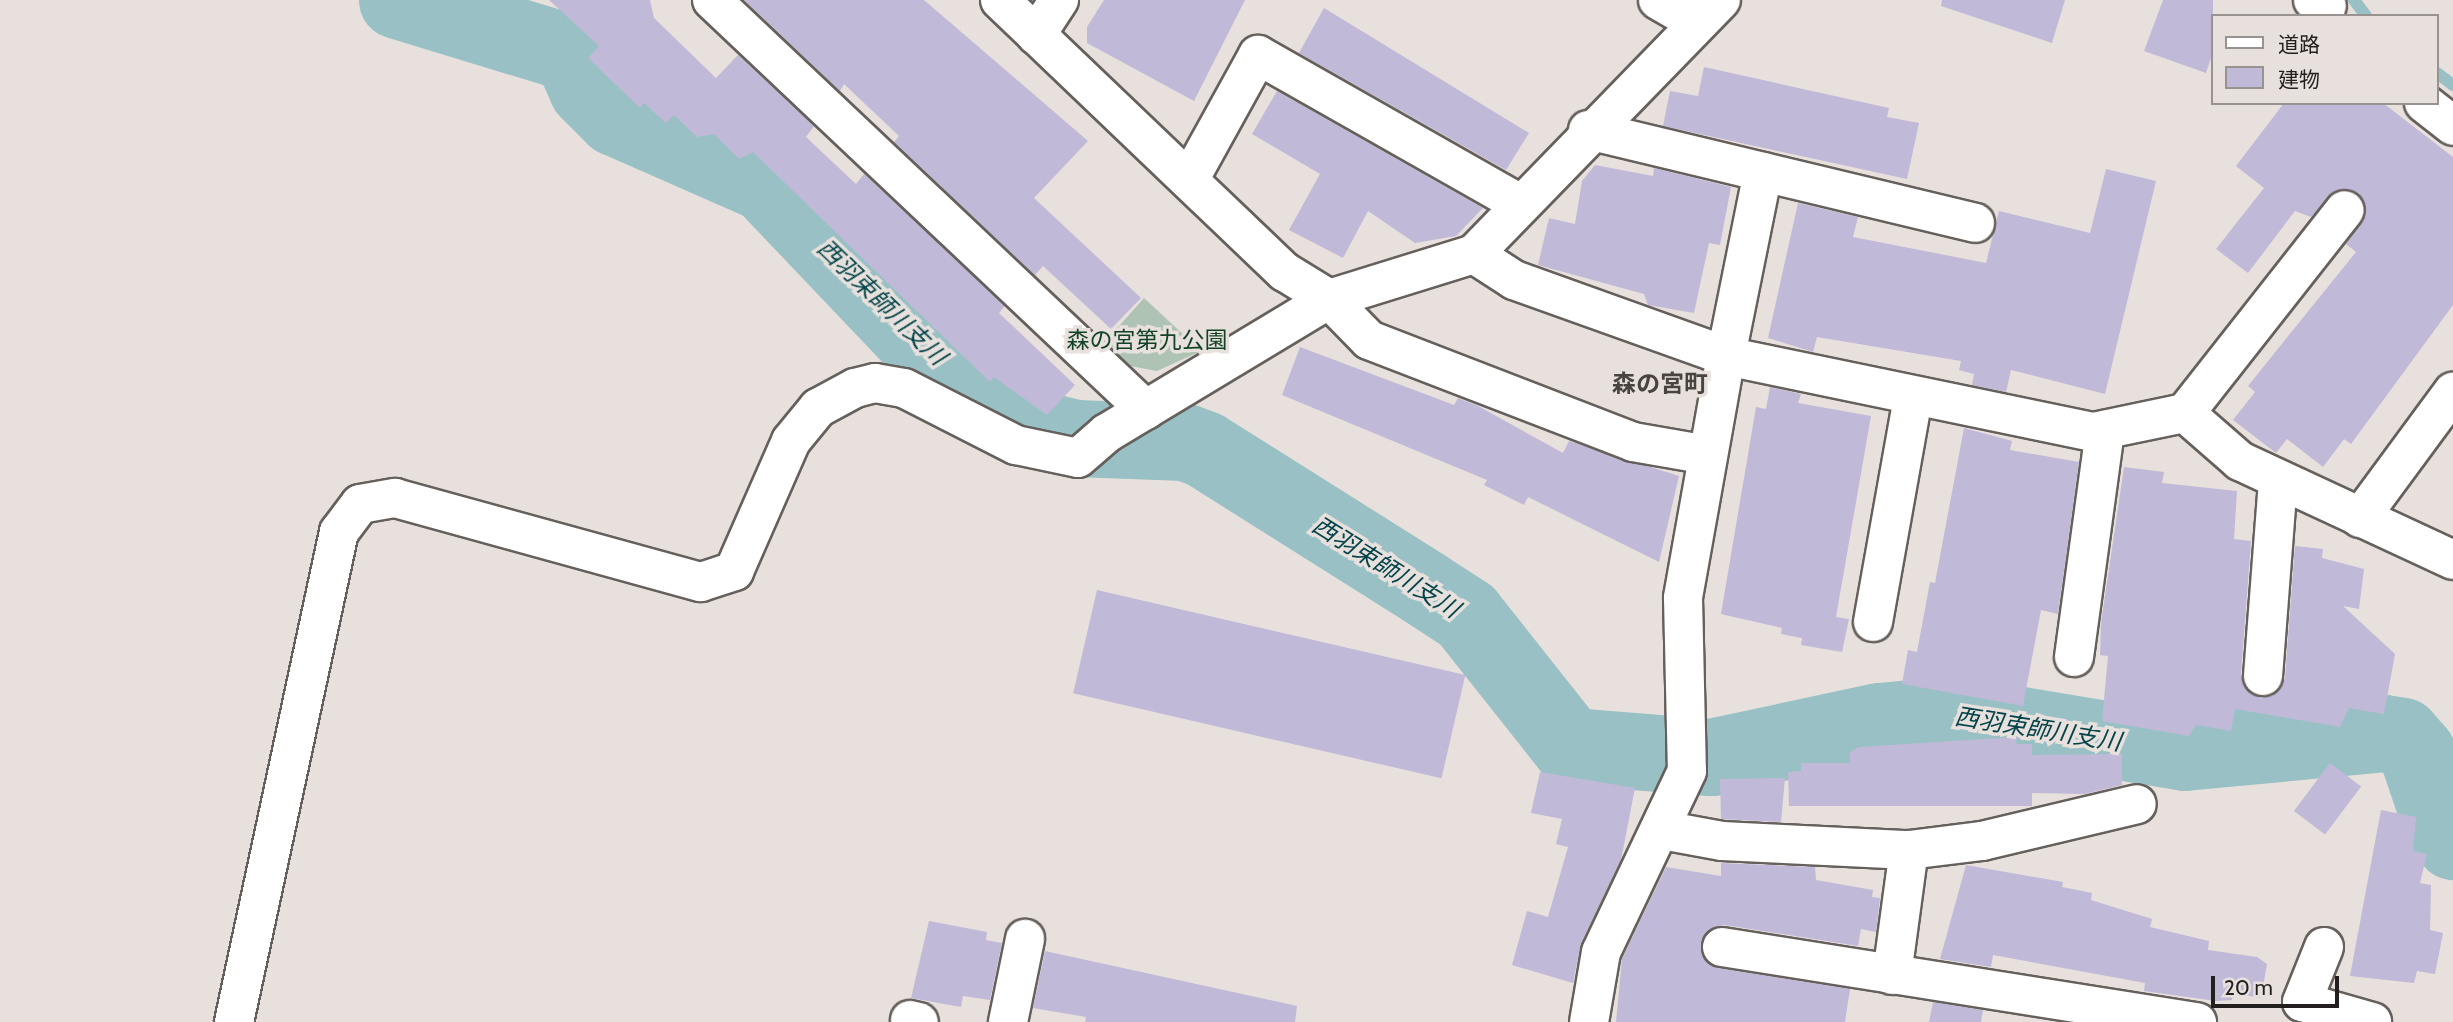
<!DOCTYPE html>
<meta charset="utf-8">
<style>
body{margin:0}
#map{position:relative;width:2453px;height:1022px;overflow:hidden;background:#e7e0dc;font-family:Cabin,"Noto Sans JP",sans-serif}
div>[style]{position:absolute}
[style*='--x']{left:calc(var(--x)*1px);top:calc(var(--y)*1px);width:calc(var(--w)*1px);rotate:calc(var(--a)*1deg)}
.green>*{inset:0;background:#aec3b3}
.stream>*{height:12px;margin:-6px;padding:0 6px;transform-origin:6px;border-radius:6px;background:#99c1c5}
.river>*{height:77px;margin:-38.5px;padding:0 38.5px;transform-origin:38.5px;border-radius:38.5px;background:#99c1c5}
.building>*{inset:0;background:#c1b9d8;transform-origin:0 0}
.roads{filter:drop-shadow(2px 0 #66605c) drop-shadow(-2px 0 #66605c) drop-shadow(0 2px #66605c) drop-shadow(0 -2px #66605c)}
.minor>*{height:38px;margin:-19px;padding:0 19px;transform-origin:19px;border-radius:19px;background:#fff}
span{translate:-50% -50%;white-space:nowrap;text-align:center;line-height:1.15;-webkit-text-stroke:7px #e7e0dc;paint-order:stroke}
.park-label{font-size:23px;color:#114224}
.water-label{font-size:24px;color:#03444a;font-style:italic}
.neighbourhood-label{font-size:24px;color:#494440;font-weight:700}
.legend{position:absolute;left:2211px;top:14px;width:228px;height:91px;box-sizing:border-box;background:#e7e0dc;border:2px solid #989390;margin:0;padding:9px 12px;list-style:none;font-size:21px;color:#221f1e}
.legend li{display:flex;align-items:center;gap:14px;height:35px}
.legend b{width:35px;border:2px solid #989390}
.scale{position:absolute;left:2211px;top:976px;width:128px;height:32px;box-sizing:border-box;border:4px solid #221f1e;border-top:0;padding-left:9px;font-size:21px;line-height:24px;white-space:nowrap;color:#221f1e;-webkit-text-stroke:5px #e7e0dc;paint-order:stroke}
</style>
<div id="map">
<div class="green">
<i style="clip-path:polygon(1144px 298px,1201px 351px,1157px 371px,1125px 365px,1103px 344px)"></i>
</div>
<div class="stream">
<i style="--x:2354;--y:0;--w:20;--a:53"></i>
<i style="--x:571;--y:53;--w:55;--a:-76.2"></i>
<i style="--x:2437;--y:73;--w:20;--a:37"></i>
</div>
<div class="river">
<i style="--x:397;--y:0;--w:182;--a:16.9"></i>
<i style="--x:571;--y:53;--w:39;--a:66"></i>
<i style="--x:587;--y:89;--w:40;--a:45"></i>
<i style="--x:615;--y:117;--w:164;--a:23.7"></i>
<i style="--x:765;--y:183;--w:209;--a:46.4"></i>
<i style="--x:909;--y:334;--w:114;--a:39.3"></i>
<i style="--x:997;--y:406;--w:44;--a:30.1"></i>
<i style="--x:1035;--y:428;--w:41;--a:14"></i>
<i style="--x:1075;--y:438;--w:110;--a:2.1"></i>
<i style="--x:1185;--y:442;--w:20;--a:20"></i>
<i style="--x:1204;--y:449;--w:262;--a:32.2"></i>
<i style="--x:1426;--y:589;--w:48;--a:33"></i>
<i style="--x:1466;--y:615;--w:167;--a:51.6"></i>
<i style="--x:1570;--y:746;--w:141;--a:4.5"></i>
<i style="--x:1711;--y:757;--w:172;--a:-12.1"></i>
<i style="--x:1879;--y:721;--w:76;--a:-5.3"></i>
<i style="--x:1955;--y:714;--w:232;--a:9.4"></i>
<i style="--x:2184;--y:752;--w:201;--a:-5.4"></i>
<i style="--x:2384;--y:733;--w:18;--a:9"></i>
<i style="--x:2402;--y:736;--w:23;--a:49"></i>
<i style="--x:2417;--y:753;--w:78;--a:71.3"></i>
<i style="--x:2442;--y:827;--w:18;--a:52"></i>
</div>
<div class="building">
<i style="clip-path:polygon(549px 0,650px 0,654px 18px,716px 78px,738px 55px,814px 126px,806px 137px,856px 184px,864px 174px,1005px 306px,999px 313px,1075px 385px,1047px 415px,994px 377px,990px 382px,753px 152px,739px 159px,714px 134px,697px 137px,674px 115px,666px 123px,644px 103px,640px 108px,588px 58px,599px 46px)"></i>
<i style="clip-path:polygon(744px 0,924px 0,1088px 141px,1034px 198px,1141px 298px,1111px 329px,1043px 266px,1035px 275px,894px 142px,899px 136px,844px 84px,840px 91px)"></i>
<i style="clip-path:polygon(1104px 0,1245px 0,1194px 101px,1087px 43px,1087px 27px)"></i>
<i style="clip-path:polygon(1942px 0,2065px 0,2052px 43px,1941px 6px)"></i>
<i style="clip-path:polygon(2163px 0,2213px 0,2213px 52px,2206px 73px,2144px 51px)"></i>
<i style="clip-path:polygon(1324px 8px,1529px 133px,1506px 170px,1299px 53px)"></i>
<i style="clip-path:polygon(1704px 67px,1889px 108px,1887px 117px,1919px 123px,1907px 179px,1663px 126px,1670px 91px,1698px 96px)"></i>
<i style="clip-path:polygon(1277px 91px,1483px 208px,1456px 236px,1415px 243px,1368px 211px,1343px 258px,1289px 230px,1320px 174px,1252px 134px)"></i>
<i style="clip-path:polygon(2284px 103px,2383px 103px,2453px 157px,2453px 305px,2351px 444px,2344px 439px,2323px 467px,2287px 439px,2276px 453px,2233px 420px,2255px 392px,2248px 386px,2356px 252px,2346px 244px,2366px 214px,2359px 193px,2338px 190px,2311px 217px,2295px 211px,2248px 273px,2216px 249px,2264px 188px,2236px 166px)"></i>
<i style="clip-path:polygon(1595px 165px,1653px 176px,1654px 168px,1731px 187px,1720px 245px,1709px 243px,1694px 313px,1648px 305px,1644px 294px,1538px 265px,1549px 218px,1575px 224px,1582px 181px)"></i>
<i style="clip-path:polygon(2106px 169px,2156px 181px,2105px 394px,2011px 370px,2006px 392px,1972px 385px,1974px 374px,1959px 370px,1961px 361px,1817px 337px,1813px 352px,1768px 338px,1798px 203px,1858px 217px,1853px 237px,1986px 263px,1999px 211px,2090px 233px)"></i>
<i style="clip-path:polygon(1300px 347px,1454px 405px,1458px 398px,1478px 406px,1563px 453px,1569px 441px,1679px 476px,1659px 562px,1528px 497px,1524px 505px,1484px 485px,1487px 480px,1282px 395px)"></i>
<i style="clip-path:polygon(1770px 387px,1801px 394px,1798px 403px,1871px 416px,1836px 617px,1849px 619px,1842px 652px,1801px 645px,1802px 638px,1781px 634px,1782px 628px,1721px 614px,1756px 407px,1766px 409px)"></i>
<i style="clip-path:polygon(1964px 428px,2012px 441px,2010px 450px,2079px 462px,2058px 614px,2041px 610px,2023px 706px,1902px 684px,1908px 650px,1917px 652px,1930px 582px,1935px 583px)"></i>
<i style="clip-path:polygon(2124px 467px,2164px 472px,2162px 483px,2237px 491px,2234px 539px,2251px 541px,2241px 674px,2251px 694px,2272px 696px,2285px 678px,2295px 546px,2323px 549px,2322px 558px,2364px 569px,2359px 609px,2343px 606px,2395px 654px,2384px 714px,2349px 708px,2340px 727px,2235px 709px,2231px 731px,2196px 725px,2189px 736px,2102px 721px,2108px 656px,2100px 655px,2101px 623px)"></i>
<i style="left:1097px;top:590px;width:378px;height:106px;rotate:13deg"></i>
<i style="clip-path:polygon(2017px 737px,2016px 744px,2032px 744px,2032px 755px,2122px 754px,2122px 785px,2085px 794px,2032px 793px,2032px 806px,1789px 806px,1788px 772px,1801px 771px,1801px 763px,1850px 763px,1850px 752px,1859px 747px)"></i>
<i style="left:2330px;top:763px;width:39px;height:60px;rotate:37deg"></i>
<i style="clip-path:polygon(1540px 772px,1635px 788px,1621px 860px,1581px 943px,1573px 983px,1512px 965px,1527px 911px,1548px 917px,1568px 847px,1556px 844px,1562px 819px,1531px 813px)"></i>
<i style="clip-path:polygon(1785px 778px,1781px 822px,1721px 819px,1720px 779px)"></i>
<i style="clip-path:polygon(2381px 810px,2416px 817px,2413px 851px,2427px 854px,2420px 883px,2431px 885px,2430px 930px,2443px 933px,2435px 974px,2417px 971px,2414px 983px,2350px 976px)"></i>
<i style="clip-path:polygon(1721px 863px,1815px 867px,1816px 880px,1873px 890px,1872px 897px,1880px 898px,1876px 932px,1861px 929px,1858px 946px,1725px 925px,1714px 927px,1701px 943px,1702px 955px,1718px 968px,1850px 989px,1845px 1022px,1616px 1022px,1622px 959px,1666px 867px,1721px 876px)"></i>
<i style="clip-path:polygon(1966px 865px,2063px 882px,2062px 887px,2092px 893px,2091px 900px,2152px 919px,2150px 927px,2209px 941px,2208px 950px,2257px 957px,2267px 964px,2261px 998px,2233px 993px,2232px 1000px,2216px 1001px,2144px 991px,2145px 983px,1993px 955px,1991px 967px,1940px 959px)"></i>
<i style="clip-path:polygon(929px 921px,987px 932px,986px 940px,1002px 943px,990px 1000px,963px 996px,961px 1007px,911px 998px)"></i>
<i style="clip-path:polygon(1045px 951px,1297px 1006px,1295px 1022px,1085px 1022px,1086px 1017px,1033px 1008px)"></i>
<i style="clip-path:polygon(1933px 1002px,1983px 1010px,1981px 1022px,1929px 1022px)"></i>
</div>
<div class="roads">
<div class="minor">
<i style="--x:712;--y:0;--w:597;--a:43.37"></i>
<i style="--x:1000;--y:0;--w:394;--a:43.7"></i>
<i style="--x:1285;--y:272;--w:52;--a:31.5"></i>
<i style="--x:1329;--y:299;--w:57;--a:45.7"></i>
<i style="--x:1369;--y:340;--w:283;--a:21.1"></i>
<i style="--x:1633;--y:442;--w:76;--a:9.8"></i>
<i style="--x:1658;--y:0;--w:44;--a:30.1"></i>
<i style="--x:2313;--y:0;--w:15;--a:23"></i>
<i style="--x:1036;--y:35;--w:42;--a:-56.7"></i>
<i style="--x:2424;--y:103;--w:37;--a:38"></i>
<i style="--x:1588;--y:130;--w:398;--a:13.5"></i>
<i style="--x:1763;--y:172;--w:188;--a:101.4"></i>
<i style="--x:1726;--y:356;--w:375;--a:11.7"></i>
<i style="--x:2093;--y:432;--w:94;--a:-11.7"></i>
<i style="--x:2185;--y:413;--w:73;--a:41.1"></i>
<i style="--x:2240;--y:461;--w:235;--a:24.9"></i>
<i style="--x:1189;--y:180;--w:143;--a:-61.1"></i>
<i style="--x:1258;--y:55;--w:300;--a:29.6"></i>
<i style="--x:1474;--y:254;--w:48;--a:33"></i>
<i style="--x:1514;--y:280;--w:225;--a:19.7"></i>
<i style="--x:1726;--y:356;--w:246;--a:100.1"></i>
<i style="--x:1683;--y:598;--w:173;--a:88.7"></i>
<i style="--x:1687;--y:771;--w:200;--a:115.4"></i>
<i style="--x:1601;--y:952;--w:71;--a:99.7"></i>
<i style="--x:2185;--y:413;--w:258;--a:-51.8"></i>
<i style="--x:2360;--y:518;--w:157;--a:-53.6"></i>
<i style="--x:1873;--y:622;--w:228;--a:-79.9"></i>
<i style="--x:2074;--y:657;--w:229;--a:-82.2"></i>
<i style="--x:2263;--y:676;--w:196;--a:-85.6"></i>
<i style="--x:1662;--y:830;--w:61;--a:10.4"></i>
<i style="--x:1722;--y:841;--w:187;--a:2.8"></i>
<i style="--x:1909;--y:850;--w:74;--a:-7"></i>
<i style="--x:1982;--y:841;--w:159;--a:-13.4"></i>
<i style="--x:1722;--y:947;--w:481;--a:9"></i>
<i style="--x:2324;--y:947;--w:59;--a:111.8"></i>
<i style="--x:2302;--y:1002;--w:73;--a:15.9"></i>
<i style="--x:1892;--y:975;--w:126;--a:-82.3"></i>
<i style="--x:910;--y:1020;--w:9;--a:13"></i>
<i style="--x:234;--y:1022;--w:501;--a:-77.91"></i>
<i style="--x:339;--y:532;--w:35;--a:-53"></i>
<i style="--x:360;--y:504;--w:36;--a:-10"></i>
<i style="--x:395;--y:498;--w:317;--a:15.4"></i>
<i style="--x:701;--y:582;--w:35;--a:-18"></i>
<i style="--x:734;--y:571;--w:142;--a:-66.3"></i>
<i style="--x:791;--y:441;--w:43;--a:-50.7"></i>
<i style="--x:818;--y:408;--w:42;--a:-28.4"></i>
<i style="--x:855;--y:388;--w:21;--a:-14"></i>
<i style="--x:875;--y:383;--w:29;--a:10"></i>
<i style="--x:904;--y:388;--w:126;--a:27"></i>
<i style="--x:1016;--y:445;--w:63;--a:11.8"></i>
<i style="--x:1078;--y:458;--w:38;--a:-41"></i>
<i style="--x:1107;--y:433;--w:259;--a:-31.1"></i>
<i style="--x:1329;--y:299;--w:152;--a:-17.2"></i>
<i style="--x:1474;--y:254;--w:354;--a:-45.8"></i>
<i style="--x:1008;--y:1022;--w:85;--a:-78.4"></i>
</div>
</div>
<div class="park-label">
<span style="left:1147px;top:340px">森の宮第九公園</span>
</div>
<div class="water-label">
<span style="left:882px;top:302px;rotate:44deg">西羽束師川支川</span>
<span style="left:1386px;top:567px;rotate:32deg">西羽束師川支川</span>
<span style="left:2038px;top:729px;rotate:9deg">西羽束師川支川</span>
</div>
<div class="neighbourhood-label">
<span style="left:1660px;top:384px">森の宮町</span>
</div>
<ul class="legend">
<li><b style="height:9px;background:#fff"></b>道路</li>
<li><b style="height:19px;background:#c1b9d8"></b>建物</li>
</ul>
<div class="scale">20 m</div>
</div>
